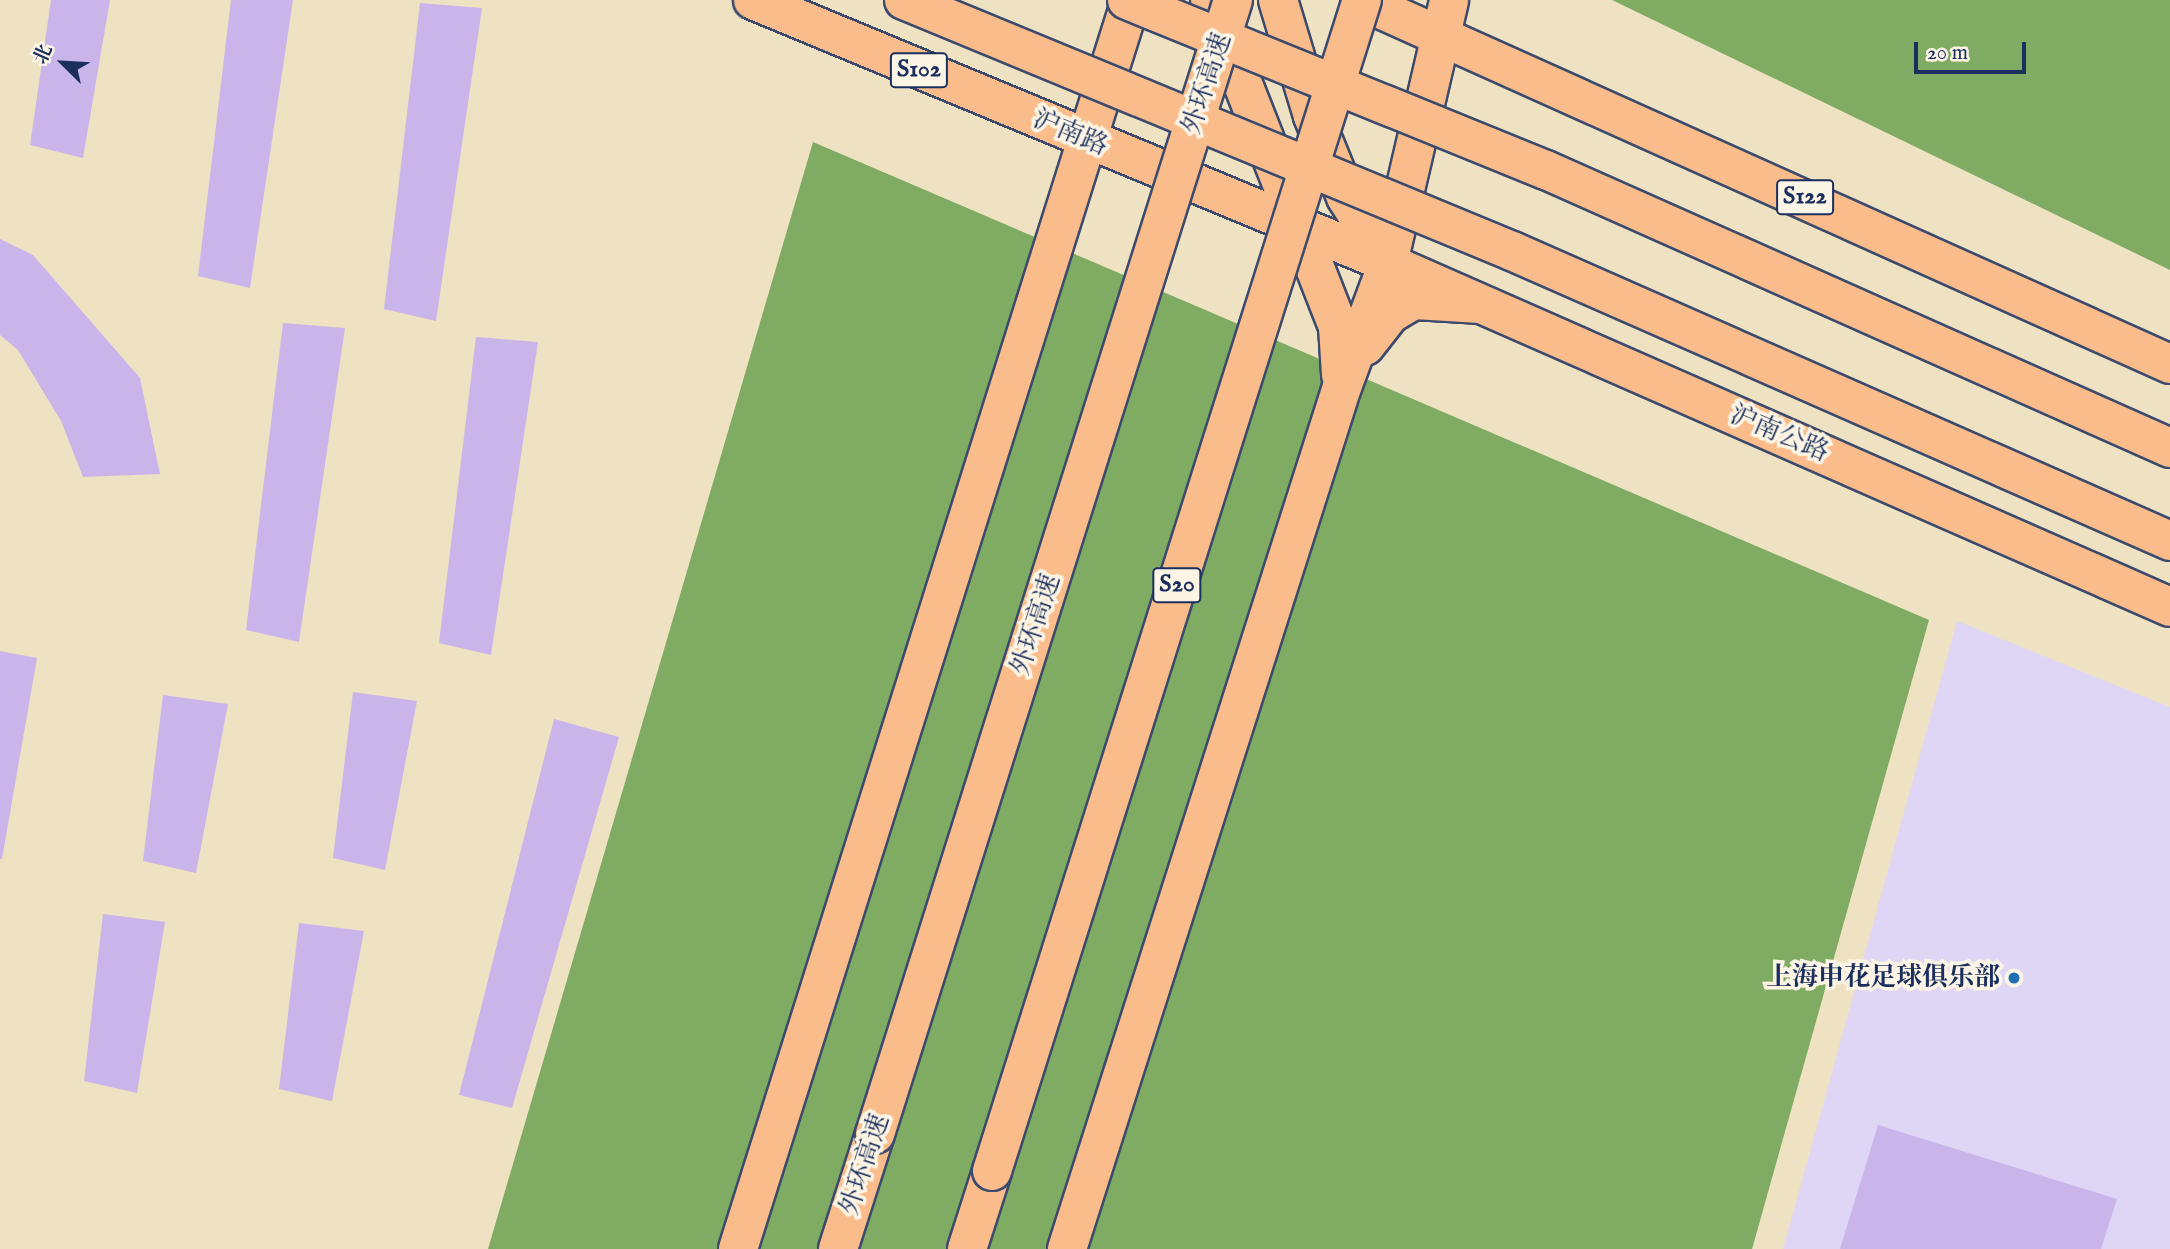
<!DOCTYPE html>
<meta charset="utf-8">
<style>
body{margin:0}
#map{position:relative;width:2170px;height:1249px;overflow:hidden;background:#efe2c2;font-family:"IM FELL English","Noto Serif SC",serif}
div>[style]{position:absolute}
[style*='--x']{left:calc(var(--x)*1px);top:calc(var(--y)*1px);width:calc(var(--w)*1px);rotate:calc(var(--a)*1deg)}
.built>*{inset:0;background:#dfd5f5}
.forest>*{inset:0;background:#7fab63}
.building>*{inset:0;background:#c9b5ea}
.roads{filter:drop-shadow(2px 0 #3b4a6d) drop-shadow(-2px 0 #3b4a6d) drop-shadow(0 2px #3b4a6d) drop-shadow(0 -2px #3b4a6d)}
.major>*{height:38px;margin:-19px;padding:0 19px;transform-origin:19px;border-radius:19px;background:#f9bc8a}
.highway>*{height:38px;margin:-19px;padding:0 19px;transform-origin:19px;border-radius:19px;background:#f9bc8a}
.bridges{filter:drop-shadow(2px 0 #3b4a6d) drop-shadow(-2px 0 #3b4a6d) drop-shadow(0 2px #3b4a6d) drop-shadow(0 -2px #3b4a6d)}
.major-bridge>*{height:38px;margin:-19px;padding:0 19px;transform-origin:19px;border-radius:19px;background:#f9bc8a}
.highway-bridge>*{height:38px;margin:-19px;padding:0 19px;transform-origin:19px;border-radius:19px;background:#f9bc8a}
.dots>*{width:19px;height:19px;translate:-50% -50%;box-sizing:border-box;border:4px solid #fcf5e5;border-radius:50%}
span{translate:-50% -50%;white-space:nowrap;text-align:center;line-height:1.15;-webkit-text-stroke:7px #fcf5e5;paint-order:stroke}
.shield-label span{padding:2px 5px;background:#fcf5e5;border:2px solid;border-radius:5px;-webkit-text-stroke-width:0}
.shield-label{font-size:24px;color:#1b2f5e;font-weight:700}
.street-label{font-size:26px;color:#1b2f5e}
.poi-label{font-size:26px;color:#1b2f5e;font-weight:700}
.right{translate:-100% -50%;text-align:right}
.north{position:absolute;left:28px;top:28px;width:70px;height:70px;-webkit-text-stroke:5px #fcf5e5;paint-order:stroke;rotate:294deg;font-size:19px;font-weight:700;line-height:28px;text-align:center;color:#1b2f5e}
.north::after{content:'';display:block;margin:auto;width:24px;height:32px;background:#1b2f5e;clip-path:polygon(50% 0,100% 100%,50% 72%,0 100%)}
.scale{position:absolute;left:1914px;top:42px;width:112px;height:32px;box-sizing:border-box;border:4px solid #1b2f5e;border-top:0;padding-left:9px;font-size:21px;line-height:24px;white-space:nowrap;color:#1b2f5e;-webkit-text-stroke:5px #fcf5e5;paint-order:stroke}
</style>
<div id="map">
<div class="built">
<i style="clip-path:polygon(1957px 621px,2170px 707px,2170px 1249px,1783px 1249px)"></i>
</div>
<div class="forest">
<i style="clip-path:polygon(1612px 0,2170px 0,2170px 270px)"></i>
<i style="clip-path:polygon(813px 142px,1929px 620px,1752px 1249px,488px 1249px)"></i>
</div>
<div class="building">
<i style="clip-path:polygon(51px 0,110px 0,83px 158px,30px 145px)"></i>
<i style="clip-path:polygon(231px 0,293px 0,250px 288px,198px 276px)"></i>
<i style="clip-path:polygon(420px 3px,482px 8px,436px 321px,384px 309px)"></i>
<i style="clip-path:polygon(0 239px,33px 255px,140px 378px,160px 474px,83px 477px,61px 421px,18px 350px,0 335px)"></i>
<i style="clip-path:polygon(283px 323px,345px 328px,299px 642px,246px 630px)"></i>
<i style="clip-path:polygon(476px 337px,538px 342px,491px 655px,439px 643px)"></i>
<i style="clip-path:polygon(0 651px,37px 658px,2px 859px,0 859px)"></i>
<i style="clip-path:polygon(353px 692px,417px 701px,385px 870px,333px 858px)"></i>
<i style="clip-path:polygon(163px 695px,228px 704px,196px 873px,143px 861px)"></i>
<i style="clip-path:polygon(554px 719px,619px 737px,512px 1108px,459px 1095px)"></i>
<i style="clip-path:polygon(103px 914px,165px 922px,137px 1093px,84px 1081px)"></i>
<i style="clip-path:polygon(299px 923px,364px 931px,332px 1101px,279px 1089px)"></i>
<i style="clip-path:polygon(1878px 1125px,2117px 1199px,2101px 1249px,1840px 1249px)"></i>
</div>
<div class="roads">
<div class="major">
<i style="--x:753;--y:0;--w:687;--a:22.5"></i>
<i style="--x:1388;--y:263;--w:854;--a:23.74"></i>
<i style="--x:1360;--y:0;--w:888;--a:24.2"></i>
</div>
<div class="highway">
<i style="--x:1210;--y:0;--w:351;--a:68.6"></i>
<i style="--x:1338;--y:327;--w:48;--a:86.4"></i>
<i style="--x:1278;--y:0;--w:121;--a:73.2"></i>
<i style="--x:1313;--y:116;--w:87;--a:67.8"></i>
<i style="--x:1346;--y:197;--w:78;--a:57.5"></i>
<i style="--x:1365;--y:346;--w:41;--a:-52"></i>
<i style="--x:1390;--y:314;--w:27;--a:-31"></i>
<i style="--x:1413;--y:300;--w:65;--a:3.5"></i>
<i style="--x:738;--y:1249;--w:1309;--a:-72.53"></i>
<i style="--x:838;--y:1249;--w:121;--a:-72.2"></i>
<i style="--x:967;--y:1249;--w:82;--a:-72.2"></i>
<i style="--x:1067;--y:1249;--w:905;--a:-72.31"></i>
<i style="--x:1342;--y:387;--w:132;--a:-69.6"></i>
<i style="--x:1388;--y:263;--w:270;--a:-76.9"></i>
</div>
</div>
<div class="bridges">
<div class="major-bridge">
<i style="--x:904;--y:0;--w:658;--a:22.43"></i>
<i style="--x:1512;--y:251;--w:719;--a:23.78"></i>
<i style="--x:1127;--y:0;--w:452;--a:22.1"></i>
<i style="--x:1546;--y:170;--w:683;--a:24.01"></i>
</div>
<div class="highway-bridge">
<i style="--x:875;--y:1134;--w:1189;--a:-72.48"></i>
<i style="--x:992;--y:1171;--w:1228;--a:-72.47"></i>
</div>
</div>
<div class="dots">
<i style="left:2014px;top:978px;background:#1f6fb2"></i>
</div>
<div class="shield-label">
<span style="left:919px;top:70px">S102</span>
<span style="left:1805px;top:197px">S122</span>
<span style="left:1177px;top:585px">S20</span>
</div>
<div class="street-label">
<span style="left:1207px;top:84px;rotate:-72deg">外环高速</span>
<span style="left:1070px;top:133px;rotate:23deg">沪南路</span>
<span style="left:1779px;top:434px;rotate:23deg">沪南公路</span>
<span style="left:1036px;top:625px;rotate:-72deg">外环高速</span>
<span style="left:865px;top:1165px;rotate:-72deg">外环高速</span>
</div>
<div class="poi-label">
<span class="right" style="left:2000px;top:978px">上海申花足球俱乐部</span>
</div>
<div class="north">北</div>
<div class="scale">20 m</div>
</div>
